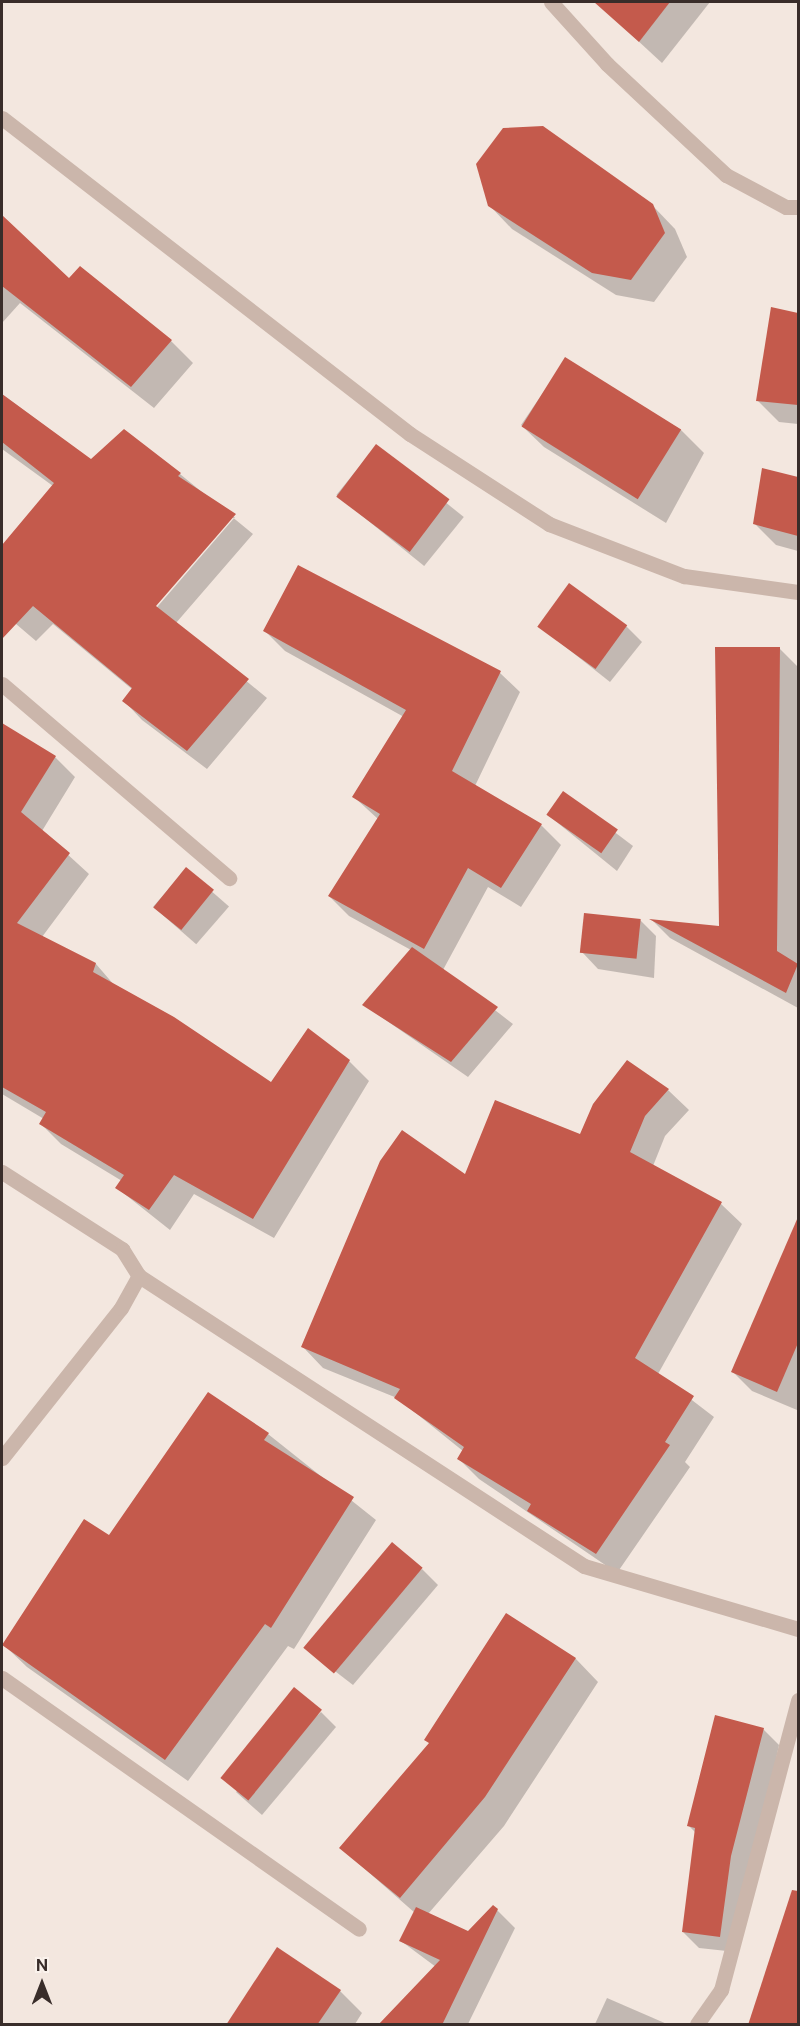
<!DOCTYPE html>
<style>
body{margin:0}
#map{position:relative;width:800px;height:2026px;overflow:hidden;background:#f3e7df;font-family:"Public Sans",sans-serif}
div>[style]{position:absolute}
[style*='--x']{left:calc(var(--x)*1px);top:calc(var(--y)*1px);width:calc(var(--w)*1px);rotate:calc(var(--a)*1deg)}
.shadow>*{inset:0;background:#0003;transform-origin:0 0}
.building>*{inset:0;background:#c45a4c;transform-origin:0 0}
.minor>*{height:15px;margin:-7.5px;padding:0 7.5px;transform-origin:7.5px;border-radius:7.5px;background:#cbb6ab}
span{translate:-50% -50%;white-space:nowrap;text-align:center;line-height:1.15;-webkit-text-stroke:4.5px #faf2ec;paint-order:stroke}
.frame{position:absolute;inset:0;border:3px solid #392d2a;pointer-events:none}
.north{position:absolute;left:12px;top:1954px;width:60px;height:60px;-webkit-text-stroke:4px #faf2ec;paint-order:stroke;rotate:0deg;font-size:16px;font-weight:700;line-height:24px;text-align:center;color:#392d2a}
.north::after{content:'';display:block;margin:auto;width:21px;height:27px;background:#392d2a;clip-path:polygon(50% 0,100% 100%,50% 72%,0 100%)}
</style>
<div id="map">
<div class="shadow">
<i style="clip-path:polygon(596px 2px,710px 2px,662px 63px)"></i>
<i style="clip-path:polygon(489px 205px,652px 205px,675px 229px,687px 257px,654px 302px,616px 295px,512px 229px)"></i>
<i style="clip-path:polygon(2px 217px,69px 280px,171px 341px,193px 363px,154px 408px,20px 303px,2px 323px)"></i>
<i style="clip-path:polygon(772px 309px,798px 314px,798px 424px,779px 422px,757px 400px)"></i>
<i style="clip-path:polygon(566px 359px,681px 430px,704px 453px,666px 523px,544px 447px,521px 425px)"></i>
<i style="clip-path:polygon(evenodd,2px 394px,91px 460px,180px 474px,253px 534px,176px 623px,267px 698px,207px 769px,142px 720px,124px 701px,133px 690px,53px 624px,36px 641px,2px 612px,2px 547px,53px 486px,2px 449px,2px 394px,231px 517px,235px 517px,152px 613px,150px 611px,231px 517px)"></i>
<i style="left:376px;top:446px;width:113px;height:63px;rotate:39deg"></i>
<i style="clip-path:polygon(764px 469px,798px 479px,798px 551px,776px 545px,755px 524px)"></i>
<i style="clip-path:polygon(539px 626px,626px 626px,642px 642px,610px 682px)"></i>
<i style="clip-path:polygon(265px 631px,500px 673px,520px 692px,475px 786px,541px 825px,561px 845px,521px 907px,488px 887px,443px 970px,513px 1024px,468px 1077px,364px 1005px,411px 950px,349px 916px,329px 896px,378px 819px,354px 797px,404px 717px,285px 651px)"></i>
<i style="clip-path:polygon(779px 648px,798px 667px,798px 1008px,670px 938px,653px 921px,720px 928px)"></i>
<i style="clip-path:polygon(2px 724px,55px 757px,75px 777px,42px 831px,89px 874px,42px 937px,96px 964px,115px 986px,271px 1084px,349px 1061px,369px 1081px,274px 1238px,194px 1194px,170px 1230px,117px 1188px,122px 1181px,61px 1144px,41px 1124px,44px 1119px,2px 1094px)"></i>
<i style="clip-path:polygon(563px 793px,633px 846px,617px 871px,548px 815px)"></i>
<i style="left:186px;top:869px;width:57px;height:50px;rotate:41deg"></i>
<i style="clip-path:polygon(640px 920px,656px 936px,654px 978px,598px 969px,582px 952px)"></i>
<i style="clip-path:polygon(668px 1090px,689px 1110px,665px 1136px,653px 1166px,721px 1204px,742px 1224px,658px 1374px,714px 1417px,685px 1462px,690px 1467px,617px 1573px,479px 1479px,459px 1459px,463px 1451px,397px 1398px,323px 1368px,303px 1347px,465px 1176px,581px 1136px)"></i>
<i style="clip-path:polygon(791px 1237px,798px 1241px,797px 1410px,752px 1391px,732px 1371px)"></i>
<i style="clip-path:polygon(268px 1434px,376px 1520px,294px 1649px,288px 1646px,188px 1781px,27px 1667px,4px 1645px,110px 1538px)"></i>
<i style="clip-path:polygon(422px 1569px,438px 1585px,353px 1685px,305px 1648px)"></i>
<i style="clip-path:polygon(507px 1615px,576px 1659px,598px 1682px,504px 1826px,428px 1914px,468px 1933px,497px 1910px,515px 1928px,468px 2024px,401px 2024px,436px 1967px,401px 1941px,415px 1913px,341px 1848px,430px 1744px)"></i>
<i style="clip-path:polygon(321px 1712px,336px 1727px,262px 1815px,236px 1792px)"></i>
<i style="clip-path:polygon(763px 1729px,779px 1745px,736px 1952px,699px 1948px,683px 1932px,696px 1833px,689px 1826px)"></i>
<i style="clip-path:polygon(782px 1926px,798px 1931px,798px 2024px,749px 2024px)"></i>
<i style="clip-path:polygon(340px 1991px,362px 2013px,355px 2024px,228px 2024px)"></i>
<i style="clip-path:polygon(607px 1998px,667px 2024px,595px 2024px)"></i>
</div>
<div class="building">
<i style="clip-path:polygon(594px 2px,670px 2px,639px 42px)"></i>
<i style="clip-path:polygon(543px 126px,653px 204px,665px 233px,631px 280px,592px 273px,488px 206px,476px 164px,503px 128px)"></i>
<i style="clip-path:polygon(2px 215px,69px 278px,80px 266px,172px 340px,131px 387px,2px 286px)"></i>
<i style="clip-path:polygon(771px 307px,798px 313px,798px 405px,756px 401px)"></i>
<i style="left:565px;top:357px;width:137px;height:82px;rotate:32deg"></i>
<i style="clip-path:polygon(2px 394px,91px 459px,124px 429px,181px 473px,178px 476px,236px 514px,156px 606px,249px 679px,187px 751px,122px 701px,132px 688px,33px 606px,2px 639px,2px 545px,54px 483px,2px 442px)"></i>
<i style="left:376px;top:444px;width:92px;height:66px;rotate:37deg"></i>
<i style="clip-path:polygon(762px 468px,798px 477px,798px 536px,753px 524px)"></i>
<i style="clip-path:polygon(298px 565px,501px 671px,452px 771px,542px 824px,501px 888px,468px 868px,424px 949px,328px 896px,380px 814px,352px 797px,406px 710px,263px 631px)"></i>
<i style="left:569px;top:583px;width:72px;height:54px;rotate:36deg"></i>
<i style="clip-path:polygon(715px 647px,780px 647px,777px 951px,798px 964px,786px 993px,649px 919px,719px 926px)"></i>
<i style="clip-path:polygon(2px 723px,56px 756px,21px 812px,70px 853px,17px 923px,96px 963px,93px 972px,174px 1017px,271px 1082px,308px 1028px,350px 1060px,253px 1219px,174px 1175px,149px 1210px,115px 1188px,124px 1175px,39px 1124px,46px 1112px,2px 1087px)"></i>
<i style="left:563px;top:791px;width:67px;height:29px;rotate:35deg"></i>
<i style="left:186px;top:867px;width:36px;height:52px;rotate:39deg"></i>
<i style="left:584px;top:913px;width:57px;height:40px;rotate:6deg"></i>
<i style="clip-path:polygon(412px 947px,498px 1007px,451px 1062px,362px 1005px)"></i>
<i style="clip-path:polygon(627px 1060px,669px 1089px,645px 1116px,630px 1152px,722px 1202px,635px 1358px,694px 1396px,665px 1442px,670px 1445px,596px 1554px,527px 1511px,531px 1504px,457px 1459px,464px 1447px,394px 1398px,400px 1389px,301px 1347px,380px 1161px,402px 1130px,465px 1174px,495px 1100px,580px 1134px,593px 1104px)"></i>
<i style="clip-path:polygon(798px 1217px,798px 1343px,777px 1392px,731px 1372px)"></i>
<i style="clip-path:polygon(208px 1392px,269px 1433px,264px 1440px,354px 1497px,271px 1628px,265px 1624px,165px 1760px,2px 1645px,84px 1519px,109px 1535px)"></i>
<i style="left:392px;top:1542px;width:40px;height:138px;rotate:40deg"></i>
<i style="clip-path:polygon(506px 1613px,576px 1658px,485px 1797px,400px 1898px,339px 1848px,429px 1743px,424px 1740px)"></i>
<i style="left:294px;top:1687px;width:36px;height:117px;rotate:39deg"></i>
<i style="clip-path:polygon(715px 1715px,764px 1728px,731px 1856px,720px 1937px,682px 1932px,695px 1828px,687px 1826px)"></i>
<i style="clip-path:polygon(792px 1890px,798px 1891px,798px 2025px,748px 2025px)"></i>
<i style="clip-path:polygon(493px 1905px,498px 1909px,442px 2025px,378px 2025px,440px 1960px,399px 1941px,416px 1907px,468px 1931px)"></i>
<i style="clip-path:polygon(277px 1947px,341px 1990px,317px 2025px,226px 2025px)"></i>
</div>
<div class="minor">
<i style="--x:551;--y:2;--w:84;--a:47.9"></i>
<i style="--x:607;--y:64;--w:163;--a:43"></i>
<i style="--x:726;--y:175;--w:68;--a:28.1"></i>
<i style="--x:786;--y:207;--w:12;--a:0"></i>
<i style="--x:2;--y:118;--w:516;--a:37.76"></i>
<i style="--x:410;--y:434;--w:166;--a:32.9"></i>
<i style="--x:549;--y:524;--w:145;--a:21.1"></i>
<i style="--x:684;--y:576;--w:115;--a:8"></i>
<i style="--x:2;--y:684;--w:299;--a:40.5"></i>
<i style="--x:2;--y:1172;--w:143;--a:32.7"></i>
<i style="--x:122;--y:1249;--w:32;--a:58"></i>
<i style="--x:139;--y:1276;--w:531;--a:33.09"></i>
<i style="--x:584;--y:1566;--w:223;--a:16.4"></i>
<i style="--x:2;--y:1458;--w:191;--a:-51.6"></i>
<i style="--x:121;--y:1308;--w:37;--a:-61"></i>
<i style="--x:2;--y:1678;--w:436;--a:35.1"></i>
<i style="--x:697;--y:2024;--w:42;--a:-54.8"></i>
<i style="--x:721;--y:1990;--w:300;--a:-75.1"></i>
</div>
<div class="frame"></div>
<div class="north">N</div>
</div>
